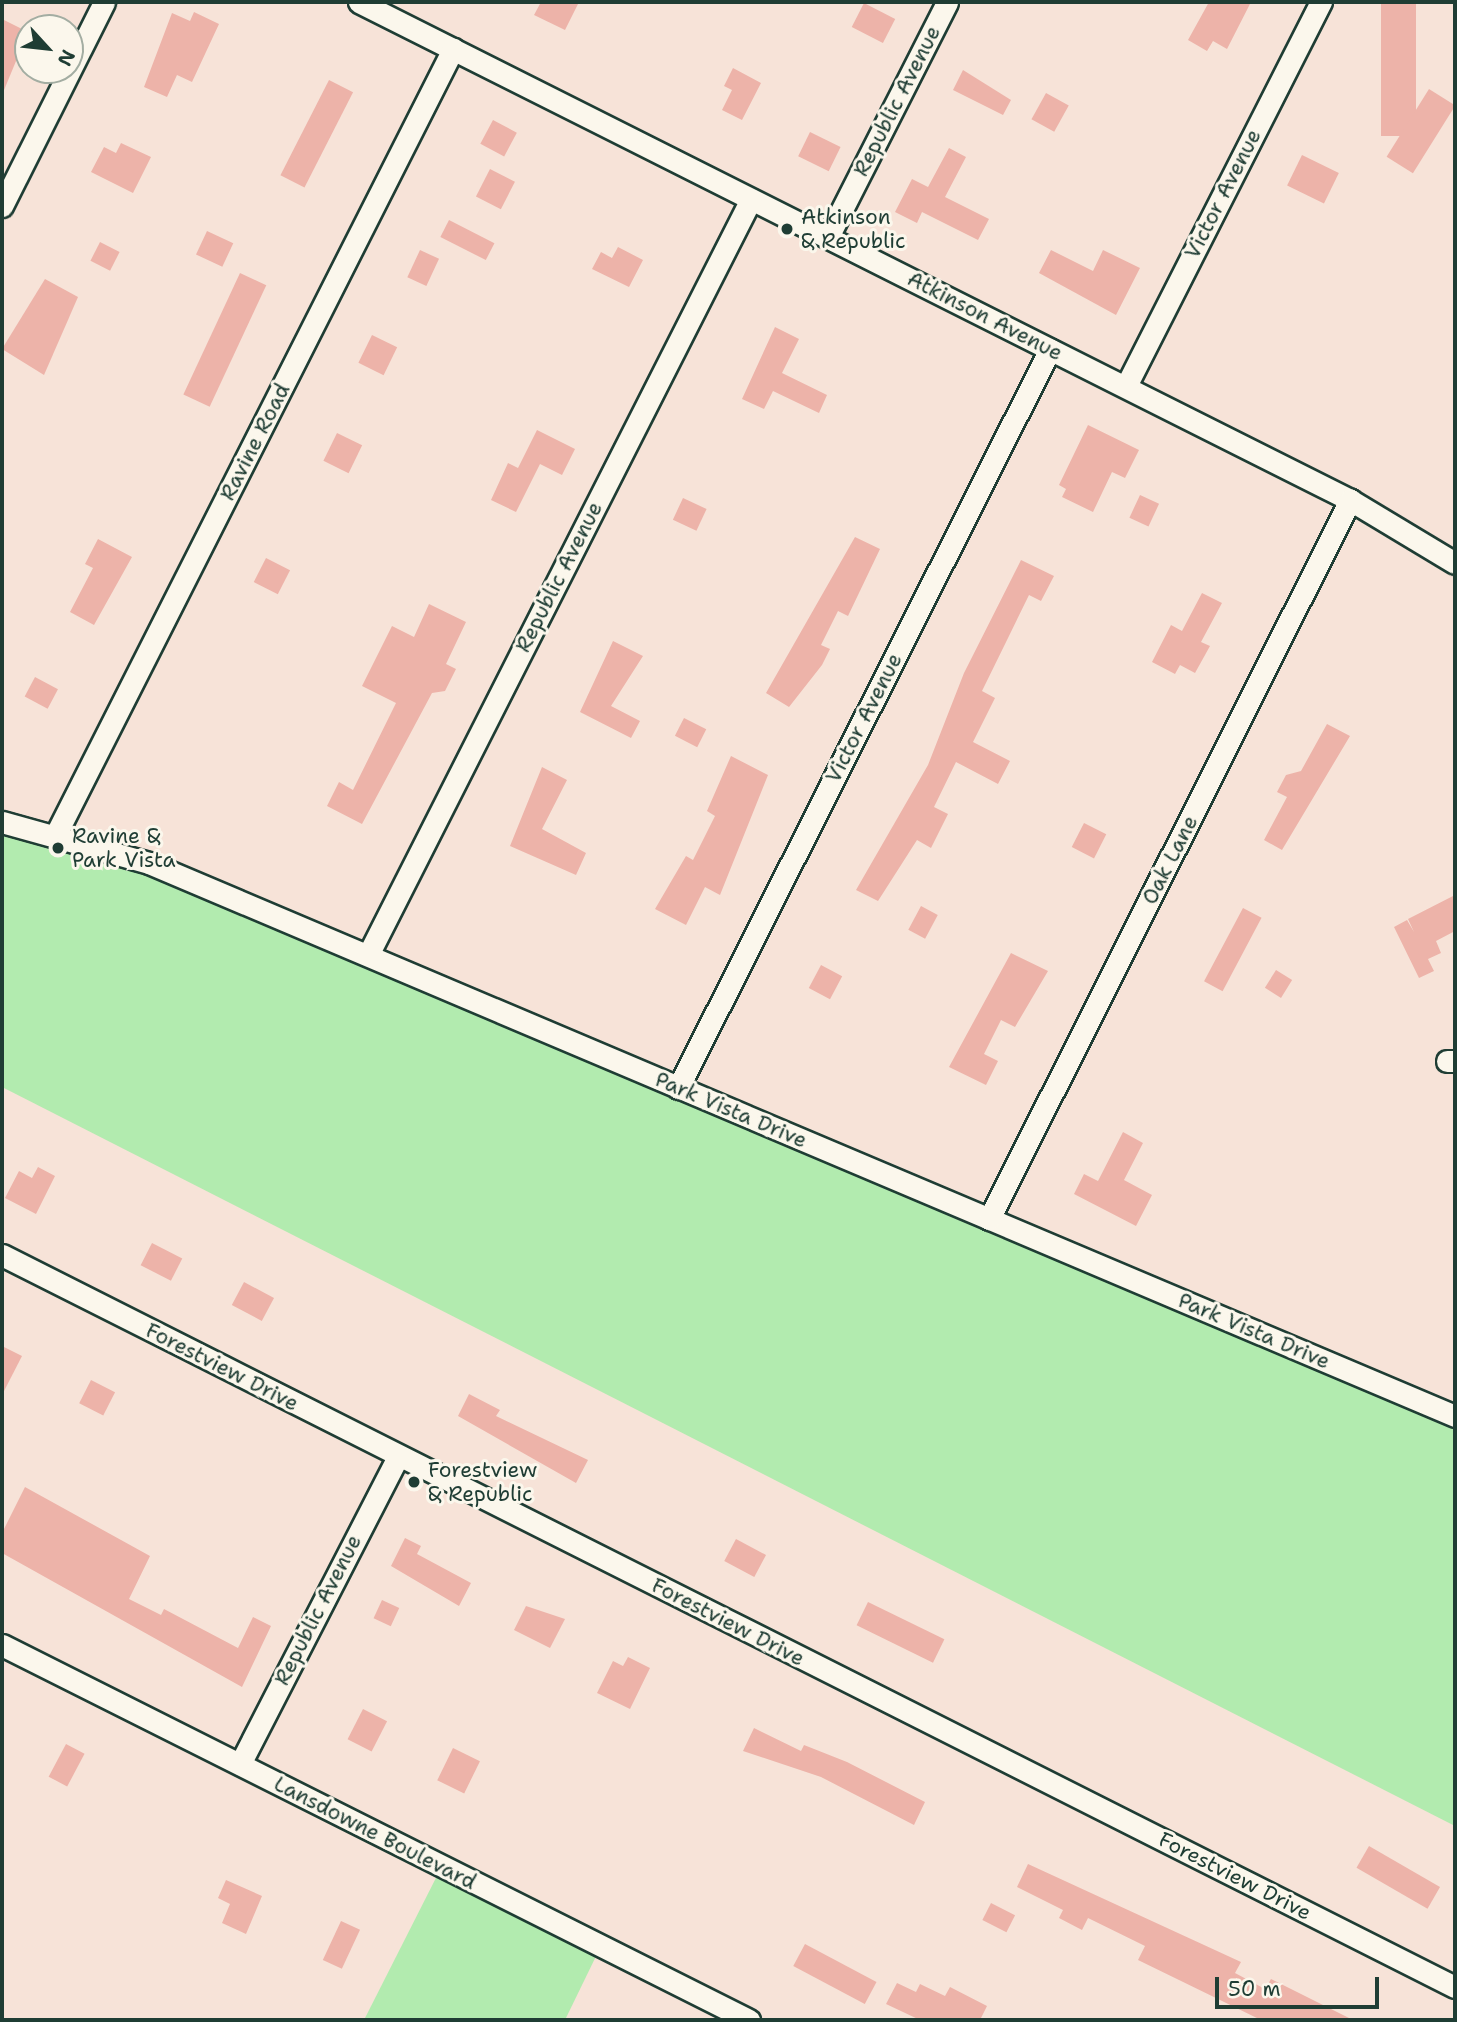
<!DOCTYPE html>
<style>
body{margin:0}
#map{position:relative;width:1457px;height:2022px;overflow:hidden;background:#f7e3d8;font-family:"Shantell Sans",sans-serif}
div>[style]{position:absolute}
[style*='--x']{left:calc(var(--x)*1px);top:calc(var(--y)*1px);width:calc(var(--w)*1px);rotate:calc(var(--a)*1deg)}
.green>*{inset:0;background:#b2ebaf}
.building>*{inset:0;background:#edb3a9;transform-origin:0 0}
.roads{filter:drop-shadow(2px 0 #1f3d34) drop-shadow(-2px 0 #1f3d34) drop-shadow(0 2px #1f3d34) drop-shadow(0 -2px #1f3d34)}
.minor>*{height:21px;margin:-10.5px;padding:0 10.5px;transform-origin:10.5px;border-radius:10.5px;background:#fbf7ec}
.dots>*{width:19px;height:19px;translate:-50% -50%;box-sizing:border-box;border:4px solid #fbf7ec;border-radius:50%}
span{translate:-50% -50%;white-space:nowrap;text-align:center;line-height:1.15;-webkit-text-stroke:6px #fbf7ec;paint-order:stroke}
.street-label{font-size:21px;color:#1f3d34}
.poi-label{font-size:21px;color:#1f3d34}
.left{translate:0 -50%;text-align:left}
.frame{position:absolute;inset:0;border:4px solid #1f3d34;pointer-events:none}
.north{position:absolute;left:14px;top:14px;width:70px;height:70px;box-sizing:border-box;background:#fbf7ec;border:2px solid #a3ada2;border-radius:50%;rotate:117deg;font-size:19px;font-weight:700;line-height:28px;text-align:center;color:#1f3d34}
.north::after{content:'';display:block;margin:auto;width:24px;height:32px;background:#1f3d34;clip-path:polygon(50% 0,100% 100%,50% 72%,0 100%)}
.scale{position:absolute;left:1215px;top:1977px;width:164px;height:32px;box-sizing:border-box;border:4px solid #1f3d34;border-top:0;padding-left:9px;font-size:21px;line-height:24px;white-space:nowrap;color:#1f3d34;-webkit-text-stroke:5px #fbf7ec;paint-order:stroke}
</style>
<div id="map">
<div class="green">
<i style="clip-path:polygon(2px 822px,95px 844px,1455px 1416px,1455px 1826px,2px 1087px)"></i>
<i style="clip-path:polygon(442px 1866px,601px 1946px,565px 2020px,364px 2020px)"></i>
</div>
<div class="building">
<i style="clip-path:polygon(541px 2px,579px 2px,565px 30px,534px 15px)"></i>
<i style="clip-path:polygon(1209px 2px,1251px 2px,1227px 49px,1213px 41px,1207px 51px,1188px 40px)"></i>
<i style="left:1381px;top:2px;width:35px;height:134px"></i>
<i style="left:864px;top:3px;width:35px;height:27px;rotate:27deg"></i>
<i style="clip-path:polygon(194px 12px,219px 24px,192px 82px,177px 75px,167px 97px,144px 87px,172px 13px,190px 21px)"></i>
<i style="clip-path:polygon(2px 19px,28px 32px,2px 95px)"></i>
<i style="clip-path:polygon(733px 68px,761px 83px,742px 120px,722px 110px,732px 90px,724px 86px)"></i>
<i style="clip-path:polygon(963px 70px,1011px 100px,1003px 115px,953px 90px)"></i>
<i style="left:329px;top:80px;width:27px;height:107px;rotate:27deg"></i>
<i style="left:1429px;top:89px;width:31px;height:80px;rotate:32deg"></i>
<i style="left:1046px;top:93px;width:26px;height:30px;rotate:29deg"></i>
<i style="left:493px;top:120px;width:27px;height:27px;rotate:28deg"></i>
<i style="left:810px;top:132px;width:34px;height:27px;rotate:26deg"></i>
<i style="clip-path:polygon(121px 143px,151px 157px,133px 193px,91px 172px,104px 147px,116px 153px)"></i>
<i style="clip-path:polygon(949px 148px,966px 157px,945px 197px,989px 219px,978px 240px,922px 212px,917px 223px,895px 212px,912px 179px,928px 187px)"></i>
<i style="left:1302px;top:155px;width:41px;height:34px;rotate:26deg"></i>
<i style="left:490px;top:169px;width:28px;height:31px;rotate:27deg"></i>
<i style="left:449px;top:220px;width:51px;height:19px;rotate:27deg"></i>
<i style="left:207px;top:231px;width:29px;height:26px;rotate:25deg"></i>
<i style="left:100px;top:242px;width:22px;height:21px;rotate:27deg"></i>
<i style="clip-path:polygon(618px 247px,643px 260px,629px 287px,592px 269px,601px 252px,612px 258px)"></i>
<i style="left:420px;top:250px;width:21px;height:30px;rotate:25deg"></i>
<i style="clip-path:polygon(1051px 250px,1093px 271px,1103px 250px,1140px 268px,1116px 315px,1039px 273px)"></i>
<i style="left:240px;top:273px;width:29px;height:134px;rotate:25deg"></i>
<i style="clip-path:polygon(45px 279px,78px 297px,44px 375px,2px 349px)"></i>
<i style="clip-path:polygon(775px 327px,799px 339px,782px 373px,827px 395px,819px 413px,773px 391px,764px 409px,742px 399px)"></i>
<i style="left:372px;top:335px;width:28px;height:31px;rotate:26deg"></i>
<i style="clip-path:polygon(1088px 425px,1139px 450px,1125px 478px,1112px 472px,1093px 512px,1062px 497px,1066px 489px,1059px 485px)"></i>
<i style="clip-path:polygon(537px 430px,575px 449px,562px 475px,540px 464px,516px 512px,491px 500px,508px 463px,518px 468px)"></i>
<i style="left:337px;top:433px;width:28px;height:31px;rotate:26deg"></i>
<i style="left:1140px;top:495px;width:21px;height:25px;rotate:25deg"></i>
<i style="left:683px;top:498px;width:26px;height:24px;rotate:25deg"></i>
<i style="clip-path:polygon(855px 537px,880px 549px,848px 616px,838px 611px,821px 645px,830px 649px,822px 665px,789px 707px,766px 693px)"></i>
<i style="clip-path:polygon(98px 539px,132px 557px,94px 625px,70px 612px,93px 568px,85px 564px)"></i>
<i style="left:266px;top:558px;width:27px;height:27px;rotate:27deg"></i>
<i style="clip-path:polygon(1021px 560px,1054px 576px,1041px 601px,1029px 595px,1008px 638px,982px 691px,995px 698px,973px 742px,1010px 761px,998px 784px,956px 762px,934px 807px,948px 814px,931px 848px,917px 840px,878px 901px,856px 890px,928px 765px,964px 673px)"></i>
<i style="clip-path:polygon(1202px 593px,1222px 603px,1201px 642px,1210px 646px,1195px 673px,1180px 665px,1175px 674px,1152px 662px,1171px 625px,1182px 631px)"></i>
<i style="clip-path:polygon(429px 604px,466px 622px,446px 664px,456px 669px,445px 691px,432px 693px,362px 824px,327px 806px,339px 782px,353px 790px,396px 703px,362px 686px,392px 626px,414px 637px)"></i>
<i style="clip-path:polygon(613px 641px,643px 656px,611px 706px,640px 721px,631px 738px,580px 712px)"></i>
<i style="left:35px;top:677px;width:26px;height:22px;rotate:28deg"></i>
<i style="left:684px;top:718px;width:25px;height:20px;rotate:27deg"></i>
<i style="clip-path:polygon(1327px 724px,1350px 736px,1282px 850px,1264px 840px,1287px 797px,1277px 792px,1286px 775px,1301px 771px)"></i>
<i style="clip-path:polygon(731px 756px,768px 775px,720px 895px,705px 887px,686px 925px,655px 909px,686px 856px,693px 860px,715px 816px,707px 811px)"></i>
<i style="clip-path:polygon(542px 767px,567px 780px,542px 829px,586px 853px,576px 875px,510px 846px)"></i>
<i style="left:1084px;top:823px;width:25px;height:27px;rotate:27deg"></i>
<i style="clip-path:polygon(1455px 895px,1455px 931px,1436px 941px,1441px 953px,1428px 959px,1434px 971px,1419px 978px,1394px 927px,1407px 920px,1414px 932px,1408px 919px)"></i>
<i style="left:921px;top:906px;width:19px;height:27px;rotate:28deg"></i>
<i style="left:1243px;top:908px;width:21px;height:83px;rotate:28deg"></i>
<i style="clip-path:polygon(1011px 953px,1048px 971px,1015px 1027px,1001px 1020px,984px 1054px,998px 1061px,986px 1085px,949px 1067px)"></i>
<i style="left:821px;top:965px;width:24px;height:26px;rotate:28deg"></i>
<i style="left:1276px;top:970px;width:19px;height:21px;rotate:32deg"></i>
<i style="clip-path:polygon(1123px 1132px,1143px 1143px,1124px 1180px,1152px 1195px,1136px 1226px,1074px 1194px,1084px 1174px,1098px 1181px)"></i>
<i style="clip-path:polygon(38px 1167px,55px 1176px,36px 1214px,5px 1198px,19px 1171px,32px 1178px)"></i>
<i style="left:152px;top:1243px;width:34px;height:25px;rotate:27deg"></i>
<i style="left:244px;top:1282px;width:34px;height:26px;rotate:28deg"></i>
<i style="clip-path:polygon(2px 1346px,22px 1356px,2px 1395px)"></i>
<i style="left:91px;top:1380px;width:27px;height:26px;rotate:27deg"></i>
<i style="clip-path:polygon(469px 1394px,500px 1410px,496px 1416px,588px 1460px,576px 1483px,458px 1416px)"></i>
<i style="clip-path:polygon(25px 1487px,150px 1556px,129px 1599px,161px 1615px,164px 1609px,238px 1648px,253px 1617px,271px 1626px,242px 1687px,2px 1553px,2px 1533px)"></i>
<i style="clip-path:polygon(405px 1538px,421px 1546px,417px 1554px,471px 1583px,459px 1606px,391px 1566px)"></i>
<i style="left:736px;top:1539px;width:34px;height:25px;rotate:28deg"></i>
<i style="left:382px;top:1600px;width:19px;height:20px;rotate:25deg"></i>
<i style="left:868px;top:1602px;width:85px;height:26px;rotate:26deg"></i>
<i style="clip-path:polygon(526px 1606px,565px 1619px,550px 1648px,514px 1630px)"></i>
<i style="clip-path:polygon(628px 1657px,650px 1668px,630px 1709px,597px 1693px,613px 1661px,623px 1666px)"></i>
<i style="left:363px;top:1709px;width:27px;height:34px;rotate:27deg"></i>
<i style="clip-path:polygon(754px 1728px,801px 1751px,804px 1745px,847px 1762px,925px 1802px,914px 1825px,821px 1777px,743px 1751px)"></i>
<i style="left:66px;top:1744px;width:21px;height:37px;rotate:28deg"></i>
<i style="left:453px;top:1748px;width:30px;height:36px;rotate:26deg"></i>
<i style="left:1369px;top:1846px;width:82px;height:25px;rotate:30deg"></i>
<i style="clip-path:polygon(1028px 1864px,1241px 1962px,1235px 1973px,1265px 1989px,1271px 1979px,1353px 2020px,1261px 2020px,1138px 1960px,1145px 1946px,1088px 1918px,1082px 1930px,1059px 1918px,1063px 1910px,1017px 1887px)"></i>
<i style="clip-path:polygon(226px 1880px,262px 1896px,246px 1934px,222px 1923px,230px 1904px,218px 1898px)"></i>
<i style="left:991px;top:1903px;width:27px;height:19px;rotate:27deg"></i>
<i style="left:341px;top:1921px;width:21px;height:43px;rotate:25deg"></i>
<i style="left:805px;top:1944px;width:81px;height:25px;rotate:28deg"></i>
<i style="clip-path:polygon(897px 1983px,916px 1992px,920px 1984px,945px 1996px,950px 1987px,987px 2006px,980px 2020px,920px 2020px,886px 2004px)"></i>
</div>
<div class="roads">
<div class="minor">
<i style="--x:359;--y:2;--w:1109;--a:26.68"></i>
<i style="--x:1350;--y:500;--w:122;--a:31"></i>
<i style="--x:2;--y:206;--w:228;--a:-63.4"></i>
<i style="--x:828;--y:237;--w:263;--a:-63.1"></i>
<i style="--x:1126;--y:386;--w:431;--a:-63.1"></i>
<i style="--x:2;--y:822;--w:153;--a:15.6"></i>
<i style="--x:149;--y:863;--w:1418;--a:22.95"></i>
<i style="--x:56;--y:834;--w:880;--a:-63.17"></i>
<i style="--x:368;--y:955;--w:847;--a:-63.13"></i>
<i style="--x:1447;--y:1061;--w:8;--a:0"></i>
<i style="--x:678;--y:1088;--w:827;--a:-63.28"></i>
<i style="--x:989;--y:1219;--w:805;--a:-63.34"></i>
<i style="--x:2;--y:1255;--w:1627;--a:26.74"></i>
<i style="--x:2;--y:1645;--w:836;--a:26.66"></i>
<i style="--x:240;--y:1764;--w:346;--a:-62.8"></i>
</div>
</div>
<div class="dots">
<i style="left:787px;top:229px;background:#1f3d34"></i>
<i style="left:58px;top:848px;background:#1f3d34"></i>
<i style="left:414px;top:1482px;background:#1f3d34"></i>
</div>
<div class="street-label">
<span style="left:897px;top:101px;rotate:-63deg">Republic Avenue</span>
<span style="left:1223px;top:194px;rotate:-63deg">Victor Avenue</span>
<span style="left:985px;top:316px;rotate:27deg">Atkinson Avenue</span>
<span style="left:255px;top:442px;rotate:-63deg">Ravine Road</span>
<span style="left:559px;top:577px;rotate:-63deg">Republic Avenue</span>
<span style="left:864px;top:718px;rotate:-63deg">Victor Avenue</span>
<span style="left:1170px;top:860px;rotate:-63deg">Oak Lane</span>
<span style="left:731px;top:1110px;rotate:23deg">Park Vista Drive</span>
<span style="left:1254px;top:1331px;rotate:23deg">Park Vista Drive</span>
<span style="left:222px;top:1367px;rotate:27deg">Forestview Drive</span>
<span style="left:318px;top:1610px;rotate:-63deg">Republic Avenue</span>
<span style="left:728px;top:1622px;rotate:27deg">Forestview Drive</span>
<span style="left:375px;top:1833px;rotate:27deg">Lansdowne Boulevard</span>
<span style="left:1235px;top:1876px;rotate:27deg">Forestview Drive</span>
</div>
<div class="poi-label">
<span class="left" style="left:801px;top:229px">Atkinson<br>&amp; Republic</span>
<span class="left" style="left:72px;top:848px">Ravine &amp;<br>Park Vista</span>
<span class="left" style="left:428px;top:1482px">Forestview<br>&amp; Republic</span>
</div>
<div class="frame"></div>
<div class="north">N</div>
<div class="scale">50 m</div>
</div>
